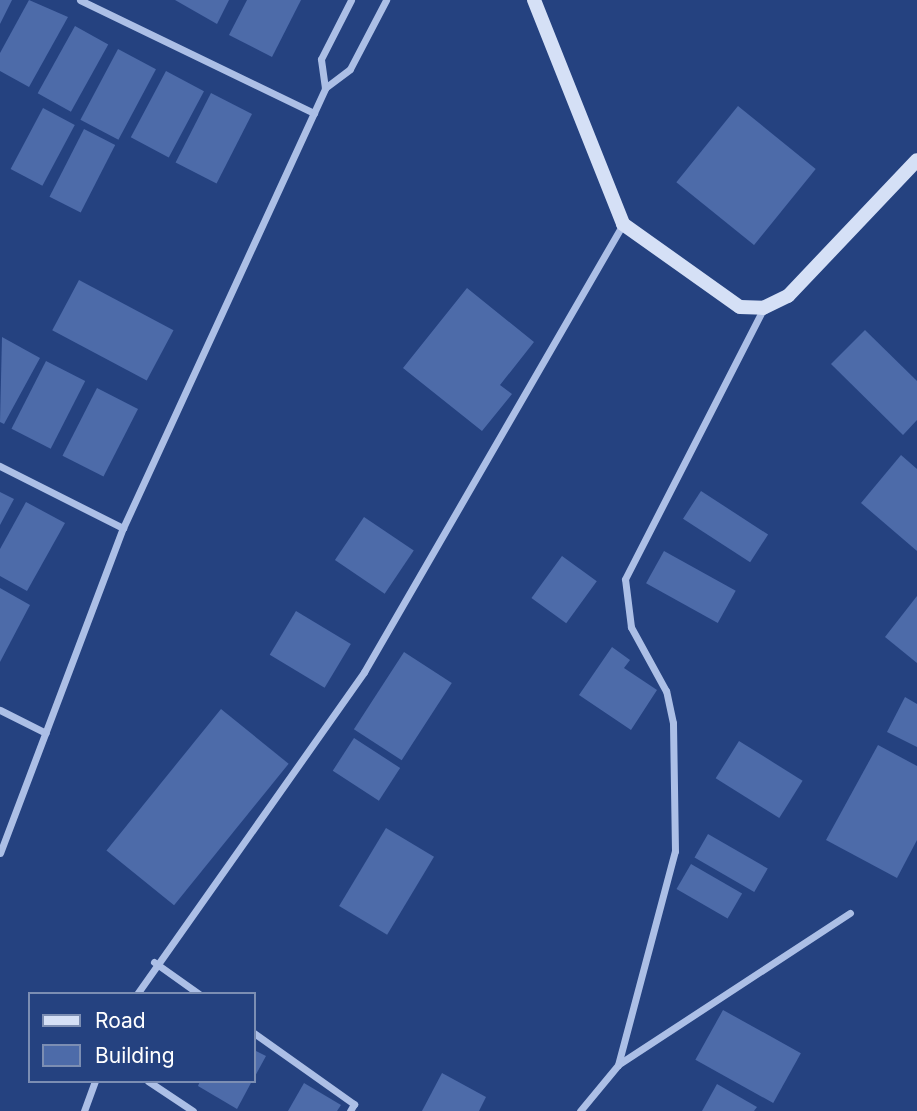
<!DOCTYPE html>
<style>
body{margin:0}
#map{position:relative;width:917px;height:1111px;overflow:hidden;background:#254280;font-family:Inter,sans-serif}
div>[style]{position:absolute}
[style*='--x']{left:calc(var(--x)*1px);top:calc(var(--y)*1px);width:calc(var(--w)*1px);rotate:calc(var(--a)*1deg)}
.building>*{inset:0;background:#4d6ba9;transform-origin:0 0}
.street>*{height:7px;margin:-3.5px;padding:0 3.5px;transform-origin:3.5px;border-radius:3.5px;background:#acbfe6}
.secondary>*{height:14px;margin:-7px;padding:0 7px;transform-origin:7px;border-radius:7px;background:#d5e0f6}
span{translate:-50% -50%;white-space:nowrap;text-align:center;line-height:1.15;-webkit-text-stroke:7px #254280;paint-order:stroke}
.legend{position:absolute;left:28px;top:992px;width:228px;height:91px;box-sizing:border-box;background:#254280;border:2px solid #7c8eb3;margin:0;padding:9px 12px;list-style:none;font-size:21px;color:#fff}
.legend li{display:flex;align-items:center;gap:14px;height:35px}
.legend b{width:35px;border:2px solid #7c8eb3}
</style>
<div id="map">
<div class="building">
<i style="clip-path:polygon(0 0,12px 0,0 24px)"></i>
<i style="clip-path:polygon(29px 0,68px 17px,29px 87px,0 71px,0 53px)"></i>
<i style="clip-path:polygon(175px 0,229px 0,217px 24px)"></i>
<i style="clip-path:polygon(247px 0,301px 0,272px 57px,229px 35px)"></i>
<i style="left:75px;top:26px;width:38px;height:77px;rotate:29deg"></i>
<i style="left:118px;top:49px;width:43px;height:80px;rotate:28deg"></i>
<i style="left:166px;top:71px;width:43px;height:75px;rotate:28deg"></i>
<i style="left:211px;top:93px;width:46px;height:78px;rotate:27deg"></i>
<i style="left:738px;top:106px;width:100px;height:98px;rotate:39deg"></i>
<i style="left:43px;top:108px;width:36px;height:69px;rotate:28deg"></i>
<i style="left:84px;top:129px;width:35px;height:76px;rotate:27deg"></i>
<i style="left:79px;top:280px;width:107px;height:57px;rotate:28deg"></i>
<i style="clip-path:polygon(467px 288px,534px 342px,500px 385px,512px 394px,482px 431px,403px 368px)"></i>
<i style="clip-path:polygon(865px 330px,917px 381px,917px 420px,903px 435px,831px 364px)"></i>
<i style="clip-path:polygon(2px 337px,40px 358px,4px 424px,0 422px)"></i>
<i style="left:46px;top:361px;width:44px;height:76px;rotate:27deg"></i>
<i style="left:97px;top:388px;width:46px;height:76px;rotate:27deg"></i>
<i style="clip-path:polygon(901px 455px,917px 469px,917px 551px,861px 503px)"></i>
<i style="left:701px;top:491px;width:80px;height:33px;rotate:33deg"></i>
<i style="clip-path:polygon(0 492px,14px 499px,0 525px)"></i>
<i style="clip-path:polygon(26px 502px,65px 523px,27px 591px,0 576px,0 549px)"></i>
<i style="left:364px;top:517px;width:60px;height:52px;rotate:34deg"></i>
<i style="left:664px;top:551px;width:82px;height:37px;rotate:29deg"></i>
<i style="left:562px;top:556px;width:43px;height:52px;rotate:36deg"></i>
<i style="clip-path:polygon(0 588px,30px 605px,0 662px)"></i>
<i style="clip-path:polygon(917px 596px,917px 663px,885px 637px)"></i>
<i style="left:296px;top:611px;width:64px;height:51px;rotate:31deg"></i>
<i style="clip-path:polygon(612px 647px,630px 660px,624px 668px,657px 690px,631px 730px,579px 695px)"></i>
<i style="left:404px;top:652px;width:57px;height:92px;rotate:33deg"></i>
<i style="clip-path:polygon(905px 697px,917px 704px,917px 747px,887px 732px)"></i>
<i style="left:221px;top:709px;width:87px;height:182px;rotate:39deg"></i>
<i style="left:354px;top:738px;width:55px;height:39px;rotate:33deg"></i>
<i style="left:739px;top:741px;width:75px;height:44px;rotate:32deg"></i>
<i style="clip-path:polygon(878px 745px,917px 766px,917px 840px,897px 878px,826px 840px)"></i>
<i style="left:386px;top:828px;width:56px;height:91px;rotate:31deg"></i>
<i style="left:708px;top:834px;width:69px;height:27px;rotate:30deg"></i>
<i style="left:691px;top:864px;width:59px;height:29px;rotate:30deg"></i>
<i style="left:723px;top:1010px;width:89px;height:57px;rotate:29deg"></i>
<i style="clip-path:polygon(254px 1050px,266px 1056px,254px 1078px)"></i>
<i style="clip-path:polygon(442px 1073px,486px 1097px,479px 1111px,422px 1111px)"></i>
<i style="clip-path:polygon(200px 1081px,252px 1081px,237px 1109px,198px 1086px)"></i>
<i style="clip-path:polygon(304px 1083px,341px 1105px,337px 1111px,288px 1111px)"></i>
<i style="clip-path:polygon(717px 1084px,757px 1107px,754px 1111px,702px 1111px)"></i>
</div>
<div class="street">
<i style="--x:80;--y:0;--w:260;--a:25.8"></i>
<i style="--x:325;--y:88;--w:29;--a:-98"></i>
<i style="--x:321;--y:59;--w:66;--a:-63"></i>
<i style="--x:0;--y:466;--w:138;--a:26.8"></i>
<i style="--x:0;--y:710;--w:51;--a:26.6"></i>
<i style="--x:0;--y:853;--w:347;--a:-69.3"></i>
<i style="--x:123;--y:528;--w:484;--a:-65.3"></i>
<i style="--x:325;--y:88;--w:31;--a:-37"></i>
<i style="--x:350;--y:69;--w:78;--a:-62.4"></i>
<i style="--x:154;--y:962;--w:55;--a:35.4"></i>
<i style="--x:137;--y:994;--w:394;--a:-54.8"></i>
<i style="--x:364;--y:672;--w:517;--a:-59.97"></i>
<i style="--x:254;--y:1033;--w:123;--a:35.4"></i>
<i style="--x:354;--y:1104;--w:8;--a:120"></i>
<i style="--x:619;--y:1064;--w:276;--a:-33.2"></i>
<i style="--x:148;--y:1081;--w:54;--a:33.7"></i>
<i style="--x:84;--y:1111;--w:32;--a:-70"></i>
<i style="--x:580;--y:1111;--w:60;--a:-50.4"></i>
<i style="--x:618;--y:1065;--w:221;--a:-75.1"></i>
<i style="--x:675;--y:851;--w:128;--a:-90.9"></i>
<i style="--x:673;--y:723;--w:33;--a:-102"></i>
<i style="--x:666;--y:691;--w:73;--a:-118.7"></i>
<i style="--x:631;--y:627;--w:48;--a:-97.1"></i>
<i style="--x:625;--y:579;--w:303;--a:-62.9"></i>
</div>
<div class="secondary">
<i style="--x:534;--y:0;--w:241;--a:68.3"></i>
<i style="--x:623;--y:224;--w:143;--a:35.4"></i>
<i style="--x:740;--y:307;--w:23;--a:2"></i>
<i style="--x:763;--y:308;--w:28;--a:-26"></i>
<i style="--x:788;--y:296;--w:187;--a:-46.5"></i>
</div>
<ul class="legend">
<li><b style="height:9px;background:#d5e0f6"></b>Road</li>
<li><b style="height:19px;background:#4d6ba9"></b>Building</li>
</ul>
</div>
